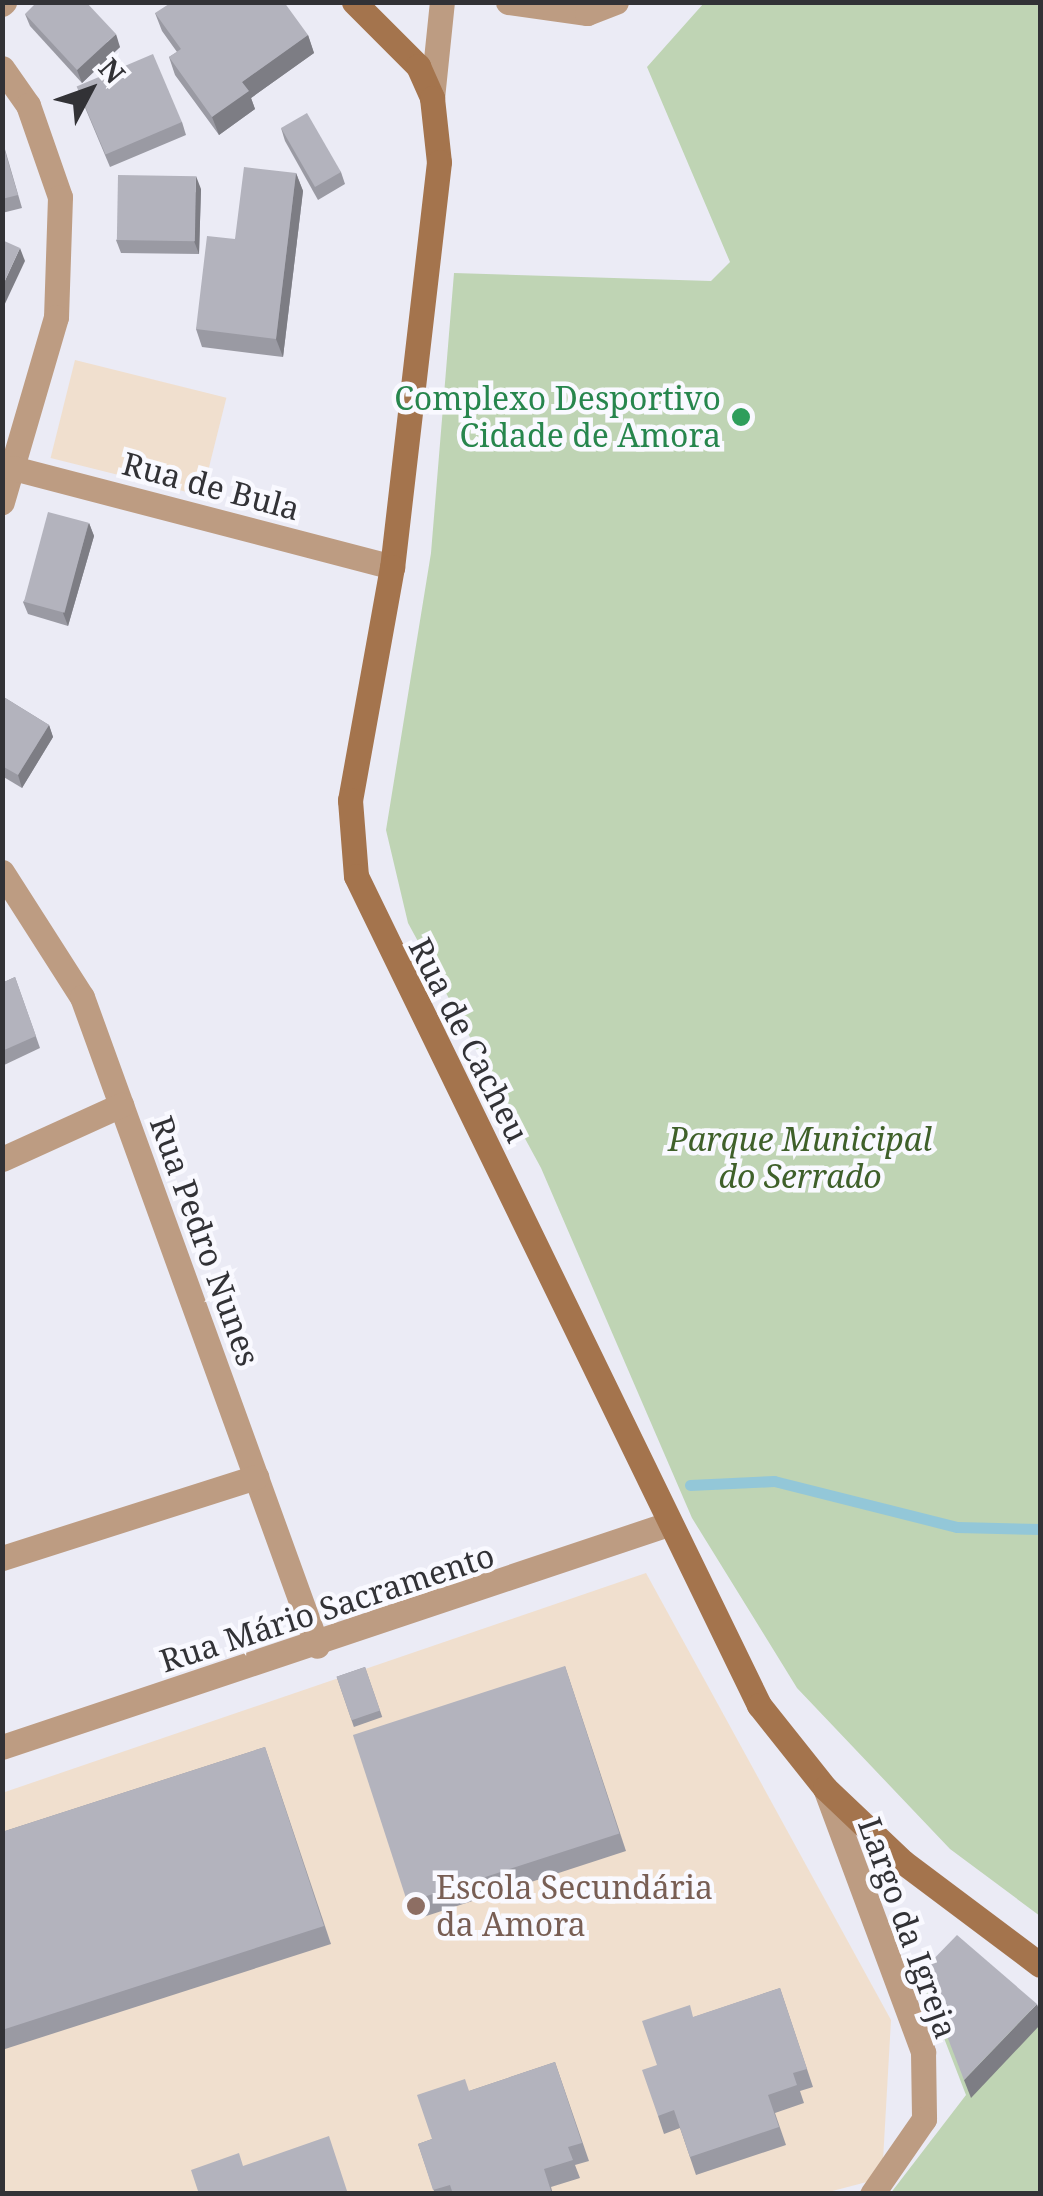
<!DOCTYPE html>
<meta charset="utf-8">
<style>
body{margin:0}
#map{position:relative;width:1043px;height:2196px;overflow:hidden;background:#ebebf5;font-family:"Noto Serif",serif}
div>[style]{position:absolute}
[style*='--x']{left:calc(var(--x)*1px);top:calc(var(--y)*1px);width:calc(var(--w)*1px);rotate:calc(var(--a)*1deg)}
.education>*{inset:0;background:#f0dfce;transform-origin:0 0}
.green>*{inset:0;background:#bfd4b4}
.stream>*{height:11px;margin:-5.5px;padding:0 5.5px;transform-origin:5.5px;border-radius:5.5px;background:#93c7d8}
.street>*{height:25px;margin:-12.5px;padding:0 12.5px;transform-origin:12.5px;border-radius:12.5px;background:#bd9c82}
.secondary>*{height:25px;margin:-12.5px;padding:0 12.5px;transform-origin:12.5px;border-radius:12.5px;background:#a4744d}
.wall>*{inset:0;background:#9a9aa3;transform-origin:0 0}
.shaded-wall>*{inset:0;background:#7d7d84}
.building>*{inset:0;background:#b3b3bd;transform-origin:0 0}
.dots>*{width:28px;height:28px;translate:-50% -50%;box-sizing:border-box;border:5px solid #f9f9ff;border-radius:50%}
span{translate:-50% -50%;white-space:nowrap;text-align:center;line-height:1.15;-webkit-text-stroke:9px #f9f9ff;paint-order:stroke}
.leisure-label{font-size:32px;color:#27864d}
.right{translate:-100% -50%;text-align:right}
.street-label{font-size:32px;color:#323236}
.park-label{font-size:32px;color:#3f602a;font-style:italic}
.education-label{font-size:32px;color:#785e54}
.left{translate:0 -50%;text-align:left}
.frame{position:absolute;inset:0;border:5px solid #323236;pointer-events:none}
.north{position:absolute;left:40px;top:40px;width:100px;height:100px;-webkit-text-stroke:8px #f9f9ff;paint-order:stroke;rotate:49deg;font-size:28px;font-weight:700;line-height:40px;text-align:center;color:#323236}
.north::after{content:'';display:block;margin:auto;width:35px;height:45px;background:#323236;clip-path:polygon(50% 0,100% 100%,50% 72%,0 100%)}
</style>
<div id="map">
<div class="education">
<i style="left:75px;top:360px;width:156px;height:101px;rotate:14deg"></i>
<i style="clip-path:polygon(646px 1573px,891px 2020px,882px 2178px,821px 2194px,3px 2193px,2px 1793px)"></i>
</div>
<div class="green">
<i style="clip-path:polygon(704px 3px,1040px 3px,1040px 1916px,950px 1849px,797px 1688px,692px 1518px,541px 1168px,408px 923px,386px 830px,431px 553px,454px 273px,711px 281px,730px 262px,647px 67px)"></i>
<i style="clip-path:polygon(958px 1949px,1040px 2019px,1040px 2193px,890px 2194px,966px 2095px,925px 1989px)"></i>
</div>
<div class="stream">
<i style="--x:690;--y:1485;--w:84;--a:-2.7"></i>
<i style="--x:774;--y:1481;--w:189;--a:14.1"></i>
<i style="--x:957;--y:1527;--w:83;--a:1.4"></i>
</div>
<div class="street">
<i style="--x:508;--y:2;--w:80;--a:7.9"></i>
<i style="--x:587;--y:13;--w:31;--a:-21"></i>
<i style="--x:2;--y:4;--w:3;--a:-45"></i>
<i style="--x:2;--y:68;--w:45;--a:54.9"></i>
<i style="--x:28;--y:105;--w:97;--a:70.8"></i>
<i style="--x:60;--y:197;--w:120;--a:91.9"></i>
<i style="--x:56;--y:317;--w:193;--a:106.3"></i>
<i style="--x:432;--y:98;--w:97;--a:-84.1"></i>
<i style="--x:13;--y:468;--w:392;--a:14.6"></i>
<i style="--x:2;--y:872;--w:148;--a:57.4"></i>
<i style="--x:82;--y:997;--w:690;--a:70.09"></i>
<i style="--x:2;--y:1159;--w:131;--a:-24.4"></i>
<i style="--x:2;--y:1558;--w:267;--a:-17.7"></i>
<i style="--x:2;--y:1747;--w:702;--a:-18.51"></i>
<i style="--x:825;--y:1788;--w:282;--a:69.6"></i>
<i style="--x:923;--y:2052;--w:67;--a:89.1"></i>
<i style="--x:924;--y:2119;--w:91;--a:124.7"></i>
</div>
<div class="secondary">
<i style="--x:354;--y:2;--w:91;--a:45"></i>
<i style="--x:418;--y:66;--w:35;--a:66"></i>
<i style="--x:432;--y:98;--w:64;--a:83.8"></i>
<i style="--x:439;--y:162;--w:408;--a:96.6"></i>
<i style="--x:392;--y:567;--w:237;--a:100.2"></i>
<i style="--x:350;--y:800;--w:76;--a:85.5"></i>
<i style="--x:356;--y:876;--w:922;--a:64.07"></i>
<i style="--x:759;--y:1705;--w:106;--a:51.5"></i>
<i style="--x:825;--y:1788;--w:108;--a:43.5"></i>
<i style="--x:903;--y:1862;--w:171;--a:36.9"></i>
</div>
<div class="wall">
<i style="clip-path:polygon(155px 13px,308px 35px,314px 53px,251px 98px,255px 109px,219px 135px,175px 75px,169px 57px,177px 52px,162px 31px)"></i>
<i style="clip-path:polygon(25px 14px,120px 47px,82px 83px,30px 26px)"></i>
<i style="clip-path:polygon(81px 98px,182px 122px,186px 135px,110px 167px)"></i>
<i style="clip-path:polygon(281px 128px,341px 172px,345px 184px,318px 200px,285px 141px)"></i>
<i style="clip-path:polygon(2px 139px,22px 208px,2px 213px)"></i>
<i style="clip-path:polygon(296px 173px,303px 191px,283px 357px,202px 347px,196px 329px,235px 239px)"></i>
<i style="clip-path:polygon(201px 189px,199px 254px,121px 253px,116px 240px)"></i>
<i style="clip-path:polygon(89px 523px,94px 536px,68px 626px,28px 614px,23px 602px)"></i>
<i style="clip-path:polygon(2px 696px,49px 725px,53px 737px,22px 788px,2px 776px)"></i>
<i style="clip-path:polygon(15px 977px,40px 1048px,2px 1066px,2px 983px)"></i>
<i style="clip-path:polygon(565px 1666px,626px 1851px,414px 1920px,408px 1902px)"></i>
<i style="left:365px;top:1667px;width:53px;height:30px;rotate:71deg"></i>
<i style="clip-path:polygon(265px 1747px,331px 1944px,2px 2050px,2px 1832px)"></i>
<i style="clip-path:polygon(780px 1988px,813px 2087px,800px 2091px,804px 2103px,775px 2113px,786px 2145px,696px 2175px,680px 2128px,664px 2134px,658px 2116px,657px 2065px,694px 2017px)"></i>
<i style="clip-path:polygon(555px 2062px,589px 2161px,575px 2165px,580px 2178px,551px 2187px,553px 2194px,435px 2194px,418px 2144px,432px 2139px,469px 2091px)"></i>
</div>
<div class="shaded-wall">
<i style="clip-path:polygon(116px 34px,120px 47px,82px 83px,77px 70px)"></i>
<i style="clip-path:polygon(308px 35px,314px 53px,251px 98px,255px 109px,219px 135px,212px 117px,242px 82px)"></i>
<i style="clip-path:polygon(296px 173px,303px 191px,283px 357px,276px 339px)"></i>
<i style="clip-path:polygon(196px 176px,201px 189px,199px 254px,194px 241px)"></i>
<i style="clip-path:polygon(20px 248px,25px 261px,2px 310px,2px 287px)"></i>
<i style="clip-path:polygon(89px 523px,94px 536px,68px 626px,63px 613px)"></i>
<i style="clip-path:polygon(49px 725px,53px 737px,22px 788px,18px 775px)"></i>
<i style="clip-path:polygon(1037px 2004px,1040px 2013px,1040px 2025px,971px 2098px,964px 2080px)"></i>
</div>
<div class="building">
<i style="clip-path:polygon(37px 2px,86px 2px,116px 34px,77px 70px,25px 14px)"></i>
<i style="clip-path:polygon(172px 2px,284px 2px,308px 35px,242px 82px,249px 91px,212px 117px,169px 57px,181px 49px,155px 13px)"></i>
<i style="left:153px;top:54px;width:74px;height:83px;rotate:67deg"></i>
<i style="left:307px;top:113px;width:68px;height:30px;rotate:60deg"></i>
<i style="clip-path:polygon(2px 141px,18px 195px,2px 199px)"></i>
<i style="clip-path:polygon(244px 167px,296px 173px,276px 339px,196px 329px,207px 236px,235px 239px)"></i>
<i style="left:118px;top:175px;width:78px;height:65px;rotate:1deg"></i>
<i style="clip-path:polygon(2px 240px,20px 248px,2px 287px)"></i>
<i style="left:48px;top:512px;width:42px;height:93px;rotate:15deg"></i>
<i style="clip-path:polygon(2px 696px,49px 725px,18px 775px,2px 766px)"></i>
<i style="clip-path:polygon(15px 977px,36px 1036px,2px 1051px,2px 983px)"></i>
<i style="left:565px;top:1666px;width:176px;height:223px;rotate:72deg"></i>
<i style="left:365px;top:1667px;width:46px;height:30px;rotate:71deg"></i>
<i style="clip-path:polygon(265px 1747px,324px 1926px,2px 2030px,2px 1832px)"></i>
<i style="clip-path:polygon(957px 1935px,1037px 2004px,964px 2080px,922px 1971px)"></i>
<i style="clip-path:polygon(780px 1988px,807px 2069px,793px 2073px,797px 2085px,768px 2095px,779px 2127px,690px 2157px,674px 2110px,658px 2116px,642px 2070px,657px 2065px,642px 2021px,690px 2005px,693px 2017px)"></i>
<i style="clip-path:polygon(555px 2062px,582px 2143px,568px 2147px,573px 2160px,544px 2169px,552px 2194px,453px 2194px,450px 2185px,433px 2190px,418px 2144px,432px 2139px,417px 2095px,465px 2079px,469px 2091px)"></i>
<i style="clip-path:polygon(329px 2136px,348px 2194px,199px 2194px,191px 2170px,239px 2153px,243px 2166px)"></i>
</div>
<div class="dots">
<i style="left:741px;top:417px;background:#2e9e5b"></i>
<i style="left:416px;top:1906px;background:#8d6e63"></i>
</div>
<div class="leisure-label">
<span class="right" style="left:721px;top:417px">Complexo Desportivo<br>Cidade de Amora</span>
</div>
<div class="street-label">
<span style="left:211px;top:486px;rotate:15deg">Rua de Bula</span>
<span style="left:469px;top:1040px;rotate:63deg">Rua de Cacheu</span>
<span style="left:205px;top:1241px;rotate:70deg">Rua Pedro Nunes</span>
<span style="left:327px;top:1608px;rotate:-18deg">Rua Mário Sacramento</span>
<span style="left:908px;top:1928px;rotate:70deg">Largo da Igreja</span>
</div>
<div class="park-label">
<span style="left:800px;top:1158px">Parque Municipal<br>do Serrado</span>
</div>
<div class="education-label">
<span class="left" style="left:436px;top:1906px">Escola Secundária<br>da Amora</span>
</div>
<div class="frame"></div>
<div class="north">N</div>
</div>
